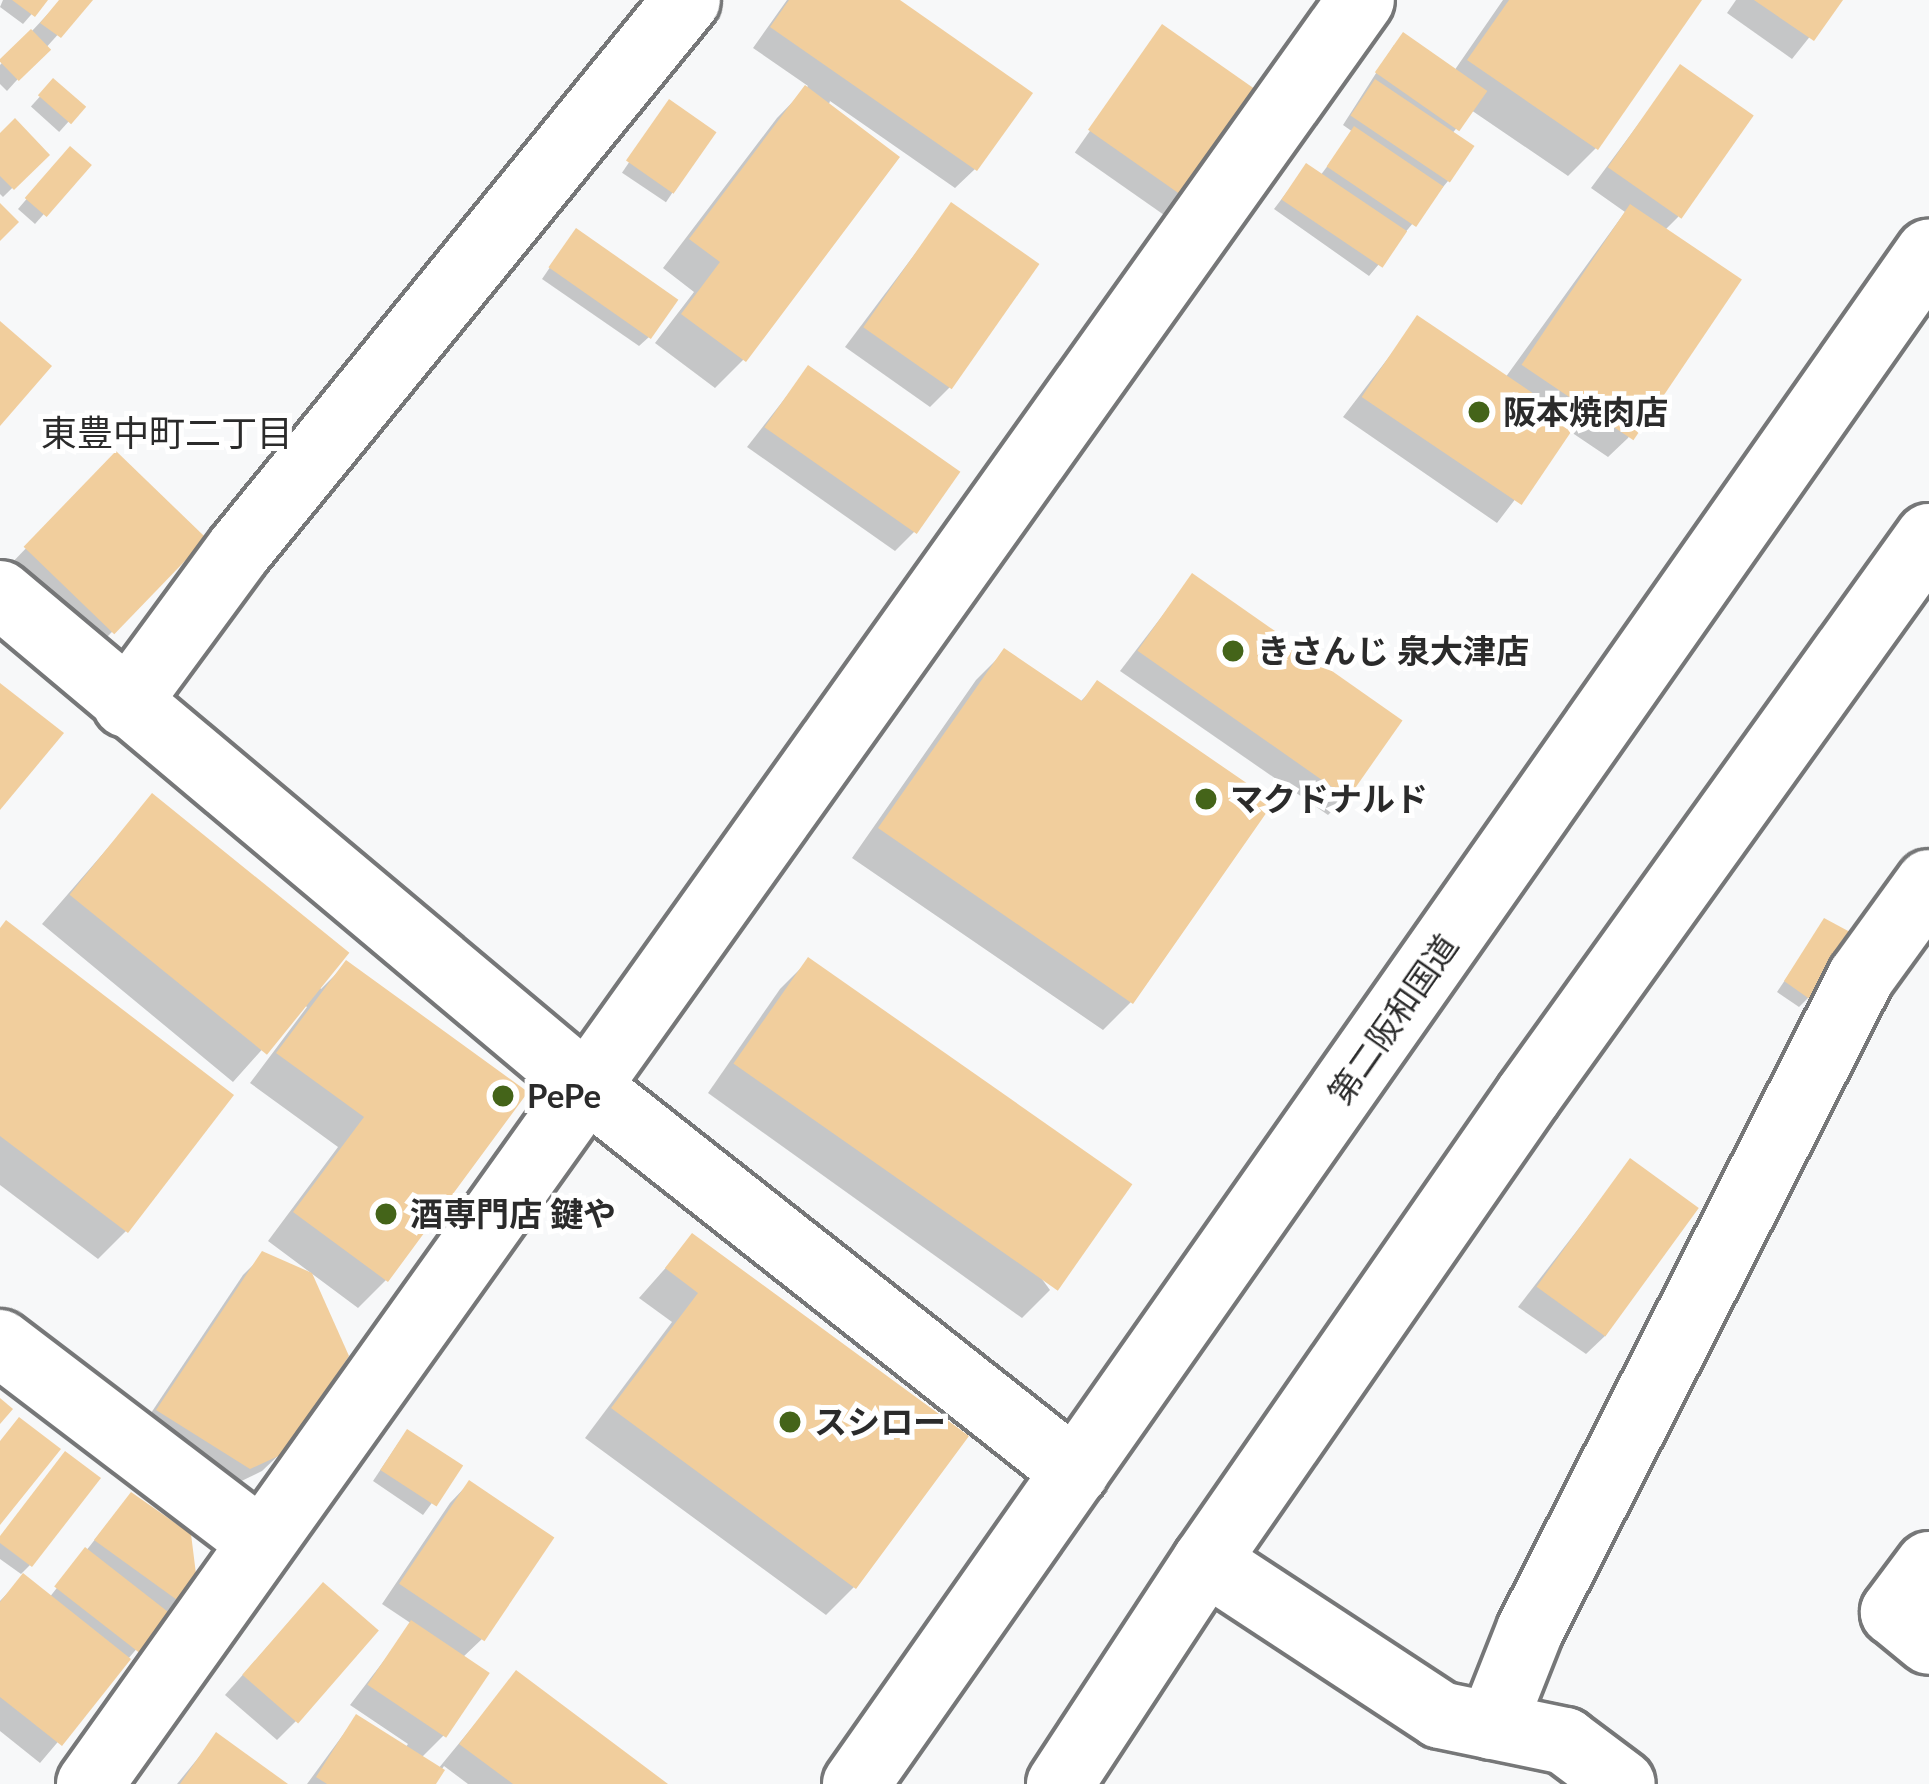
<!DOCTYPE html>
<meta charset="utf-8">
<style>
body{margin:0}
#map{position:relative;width:1929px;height:1784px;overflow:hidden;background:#f7f8f9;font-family:Lato,"Noto Sans JP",sans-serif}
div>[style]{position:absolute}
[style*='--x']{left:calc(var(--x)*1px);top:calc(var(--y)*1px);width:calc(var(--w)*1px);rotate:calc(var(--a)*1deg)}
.shadow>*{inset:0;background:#0003;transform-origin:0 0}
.building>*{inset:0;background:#f1ce9d;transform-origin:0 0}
.roads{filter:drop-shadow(3px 0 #767778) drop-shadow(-3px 0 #767778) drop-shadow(0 3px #767778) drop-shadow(0 -3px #767778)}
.minor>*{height:66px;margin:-33px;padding:0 33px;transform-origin:33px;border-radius:33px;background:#fff}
.highway>*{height:66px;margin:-33px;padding:0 33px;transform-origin:33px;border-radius:33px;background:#fff}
.dots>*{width:33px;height:33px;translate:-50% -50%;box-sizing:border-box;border:6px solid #fff;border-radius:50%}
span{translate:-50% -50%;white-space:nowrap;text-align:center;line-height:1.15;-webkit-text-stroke:10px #fff;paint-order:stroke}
.poi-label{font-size:33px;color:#2b2b2b;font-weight:700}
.left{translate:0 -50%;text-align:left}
.street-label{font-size:33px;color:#2b2b2b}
.neighbourhood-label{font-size:36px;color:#2b2b2b}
</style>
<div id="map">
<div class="shadow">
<i style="clip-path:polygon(3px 0,44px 0,23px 24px,0 7px)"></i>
<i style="clip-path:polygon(61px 0,89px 0,7px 91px,0 84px,0 65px)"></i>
<i style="clip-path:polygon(787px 0,895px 0,975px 169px,955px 188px,830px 101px,743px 360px,715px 388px,655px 343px,694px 292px,663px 268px,777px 118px,808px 86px,753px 48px)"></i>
<i style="clip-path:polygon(1503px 0,1699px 0,1596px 148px,1568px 176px,1471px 110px,1451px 135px,1448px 181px,1369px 276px,1274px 209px,1306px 167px,1320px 176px,1353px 132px,1343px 125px,1394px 45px,1454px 71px)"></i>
<i style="clip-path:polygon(1736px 0,1839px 0,1792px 59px,1727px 13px)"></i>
<i style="left:1162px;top:28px;width:116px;height:152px;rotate:35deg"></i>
<i style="clip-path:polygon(1680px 68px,1678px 217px,1664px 231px,1737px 281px,1628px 438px,1608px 457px,1568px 430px,1497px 523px,1343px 417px,1418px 319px,1505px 378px,1625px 212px,1591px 188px)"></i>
<i style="left:53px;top:82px;width:38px;height:33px;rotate:42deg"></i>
<i style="left:669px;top:103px;width:53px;height:84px;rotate:34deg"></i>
<i style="clip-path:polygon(0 137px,46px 155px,3px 197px,0 194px)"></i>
<i style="clip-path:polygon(61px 159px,87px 165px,35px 224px,18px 209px)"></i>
<i style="clip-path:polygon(951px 206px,950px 387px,930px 407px,845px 347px)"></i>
<i style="clip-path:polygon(568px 241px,649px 337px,639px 346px,542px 279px)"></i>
<i style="clip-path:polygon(808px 369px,915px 531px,895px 551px,747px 447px)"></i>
<i style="left:116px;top:455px;width:120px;height:158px;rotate:44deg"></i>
<i style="clip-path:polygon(1192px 577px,1347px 796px,1328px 815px,1120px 671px)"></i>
<i style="clip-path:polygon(1004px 652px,1079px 703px,1098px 684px,1131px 1002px,1103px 1030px,852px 858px,976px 680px)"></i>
<i style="clip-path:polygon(152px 797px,321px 989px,346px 964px,386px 1280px,358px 1308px,268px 1241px,338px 1147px,250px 1083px,307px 1007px,303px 1004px,233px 1082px,42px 924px)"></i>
<i style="clip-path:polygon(1824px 922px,1808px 998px,1799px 1007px,1777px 992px)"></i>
<i style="clip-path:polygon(0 930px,126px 1231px,98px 1259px,0 1185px)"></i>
<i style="clip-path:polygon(808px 961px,1050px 1290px,1022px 1318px,708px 1093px,780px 989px)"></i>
<i style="clip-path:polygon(1630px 1162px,1606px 1335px,1586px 1354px,1518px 1307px)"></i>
<i style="clip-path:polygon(693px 1237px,854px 1587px,826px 1615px,585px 1438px,672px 1322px,639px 1298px)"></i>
<i style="clip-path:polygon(263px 1255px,283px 1451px,262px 1471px,229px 1487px,139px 1431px,243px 1275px)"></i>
<i style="clip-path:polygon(399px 1442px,459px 1466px,423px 1515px,373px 1481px)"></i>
<i style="clip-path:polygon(469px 1483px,483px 1638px,462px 1658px,444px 1735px,421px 1758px,438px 1769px,516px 1674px,663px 1784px,468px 1784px,444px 1766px,432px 1784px,307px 1784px,356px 1717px,405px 1748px,408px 1744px,350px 1705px,412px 1624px,382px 1604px,450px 1503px)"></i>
<i style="clip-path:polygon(122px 1505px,194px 1581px,40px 1763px,0 1731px,0 1601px,23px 1577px,49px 1598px)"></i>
<i style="clip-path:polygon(0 1537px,30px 1565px,21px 1574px,0 1559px)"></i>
<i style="clip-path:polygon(303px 1606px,296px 1721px,277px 1740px,225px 1695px)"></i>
<i style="clip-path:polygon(216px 1736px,283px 1784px,177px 1784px)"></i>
</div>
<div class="building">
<i style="clip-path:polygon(12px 0,48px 0,35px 17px)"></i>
<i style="clip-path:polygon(59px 0,93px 0,61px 38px,40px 23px)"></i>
<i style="clip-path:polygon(789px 0,900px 0,1033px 93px,977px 171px,770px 27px)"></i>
<i style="clip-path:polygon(1509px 0,1702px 0,1598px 150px,1467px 60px)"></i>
<i style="clip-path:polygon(1754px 0,1843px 0,1814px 41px)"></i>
<i style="left:1162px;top:24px;width:122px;height:129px;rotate:35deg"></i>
<i style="left:31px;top:29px;width:29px;height:45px;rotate:46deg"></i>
<i style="left:1403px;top:32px;width:103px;height:49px;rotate:35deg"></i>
<i style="left:1680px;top:64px;width:90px;height:126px;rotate:35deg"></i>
<i style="left:53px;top:78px;width:44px;height:23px;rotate:41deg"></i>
<i style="left:1375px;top:79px;width:120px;height:44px;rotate:34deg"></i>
<i style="clip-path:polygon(805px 85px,900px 157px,746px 362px,681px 314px,720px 262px,689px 239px)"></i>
<i style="left:669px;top:99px;width:58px;height:75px;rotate:35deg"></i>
<i style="clip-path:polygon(15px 118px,50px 155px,14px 190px,0 176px,0 133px)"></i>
<i style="left:1354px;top:126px;width:108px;height:49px;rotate:34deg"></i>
<i style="left:70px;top:146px;width:29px;height:69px;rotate:41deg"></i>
<i style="left:1306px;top:163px;width:122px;height:44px;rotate:34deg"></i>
<i style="left:951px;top:202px;width:108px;height:153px;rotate:35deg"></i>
<i style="clip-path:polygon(0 203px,19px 222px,0 241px)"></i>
<i style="left:1630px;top:204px;width:135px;height:194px;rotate:34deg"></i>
<i style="left:576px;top:228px;width:125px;height:48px;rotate:35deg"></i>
<i style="left:1417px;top:315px;width:193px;height:99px;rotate:34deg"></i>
<i style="clip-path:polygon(0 321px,52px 366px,0 426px)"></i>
<i style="left:808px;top:365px;width:186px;height:76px;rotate:35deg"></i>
<i style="left:116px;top:451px;width:126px;height:133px;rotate:44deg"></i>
<i style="left:1192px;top:573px;width:257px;height:95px;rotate:35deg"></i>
<i style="clip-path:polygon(1004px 648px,1082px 701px,1097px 680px,1274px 802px,1133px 1004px,878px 828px)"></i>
<i style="clip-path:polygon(0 683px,64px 733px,0 810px)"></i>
<i style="left:152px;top:793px;width:254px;height:131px;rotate:39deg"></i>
<i style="clip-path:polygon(1824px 918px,1850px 932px,1811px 1000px,1784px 981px)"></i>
<i style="clip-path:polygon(6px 920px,234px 1095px,128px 1233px,0 1136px,0 928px)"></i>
<i style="left:808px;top:957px;width:396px;height:130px;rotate:35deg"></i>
<i style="clip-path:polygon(346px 960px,528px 1092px,388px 1282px,293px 1212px,364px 1117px,276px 1053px)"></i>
<i style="left:1630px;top:1158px;width:85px;height:159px;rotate:36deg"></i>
<i style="clip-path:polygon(692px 1233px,969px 1436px,856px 1589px,611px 1408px,698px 1293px,665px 1268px)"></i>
<i style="clip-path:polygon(262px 1251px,312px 1273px,349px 1356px,285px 1453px,250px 1469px,156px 1410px)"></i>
<i style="clip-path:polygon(0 1398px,13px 1409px,0 1424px)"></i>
<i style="clip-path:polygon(19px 1417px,61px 1449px,0 1525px,0 1441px)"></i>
<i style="left:407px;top:1429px;width:67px;height:49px;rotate:33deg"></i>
<i style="clip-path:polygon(65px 1451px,101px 1478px,32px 1567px,0 1543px,0 1536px)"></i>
<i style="left:469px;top:1480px;width:103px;height:125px;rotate:34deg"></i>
<i style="clip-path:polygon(131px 1492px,191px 1534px,197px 1582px,184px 1605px,94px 1540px)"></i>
<i style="left:85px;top:1547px;width:110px;height:50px;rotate:38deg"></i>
<i style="clip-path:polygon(23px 1573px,131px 1659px,62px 1746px,0 1697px,0 1602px)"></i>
<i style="left:323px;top:1582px;width:74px;height:123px;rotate:41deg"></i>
<i style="left:411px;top:1620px;width:95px;height:78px;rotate:34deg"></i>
<i style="clip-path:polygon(516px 1670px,668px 1784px,513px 1784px,459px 1744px)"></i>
<i style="clip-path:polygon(356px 1714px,445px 1770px,436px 1784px,327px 1784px,316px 1777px)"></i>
<i style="clip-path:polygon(216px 1732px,288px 1784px,180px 1784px)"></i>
</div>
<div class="roads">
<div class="minor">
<i style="--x:0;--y:594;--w:767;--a:40.03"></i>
<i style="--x:587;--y:1087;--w:622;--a:38.27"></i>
<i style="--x:126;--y:704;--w:192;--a:-53.7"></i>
<i style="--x:240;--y:549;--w:708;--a:-50.85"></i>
<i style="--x:0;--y:1343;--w:328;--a:37.3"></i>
<i style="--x:1206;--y:1561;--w:280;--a:33.3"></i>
<i style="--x:1440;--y:1715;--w:128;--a:11.7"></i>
<i style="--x:1565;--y:1741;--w:71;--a:37"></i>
<i style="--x:1929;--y:1565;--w:59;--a:126.7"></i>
<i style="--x:1894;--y:1612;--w:45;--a:39.6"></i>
<i style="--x:1492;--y:1726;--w:103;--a:-68.4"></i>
<i style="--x:1530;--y:1630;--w:732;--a:-63.12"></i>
<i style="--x:1861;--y:977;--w:116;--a:-54.1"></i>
<i style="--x:90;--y:1784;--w:2190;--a:-54.53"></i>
</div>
<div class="highway">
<i style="--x:856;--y:1784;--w:1870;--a:-54.98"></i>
<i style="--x:1060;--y:1784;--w:267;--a:-56.8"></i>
<i style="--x:1206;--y:1561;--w:566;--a:-55.3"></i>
<i style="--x:1528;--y:1096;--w:688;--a:-54.35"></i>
</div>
</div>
<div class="dots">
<i style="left:1479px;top:412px;background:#446419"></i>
<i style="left:1233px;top:651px;background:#446419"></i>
<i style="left:1206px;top:799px;background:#446419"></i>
<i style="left:503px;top:1096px;background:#446419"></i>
<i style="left:386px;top:1214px;background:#446419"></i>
<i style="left:790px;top:1422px;background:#446419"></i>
</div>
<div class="poi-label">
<span class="left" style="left:1503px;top:412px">阪本焼肉店</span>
<span class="left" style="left:1257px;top:651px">きさんじ 泉大津店</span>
<span class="left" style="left:1230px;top:799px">マクドナルド</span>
<span class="left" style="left:527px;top:1096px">PePe</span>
<span class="left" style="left:410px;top:1214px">酒専門店 鍵や</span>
<span class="left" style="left:814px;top:1422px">スシロー</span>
</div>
<div class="street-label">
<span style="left:1393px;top:1019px;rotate:-55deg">第二阪和国道</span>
</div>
<div class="neighbourhood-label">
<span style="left:167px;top:433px">東豊中町二丁目</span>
</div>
</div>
